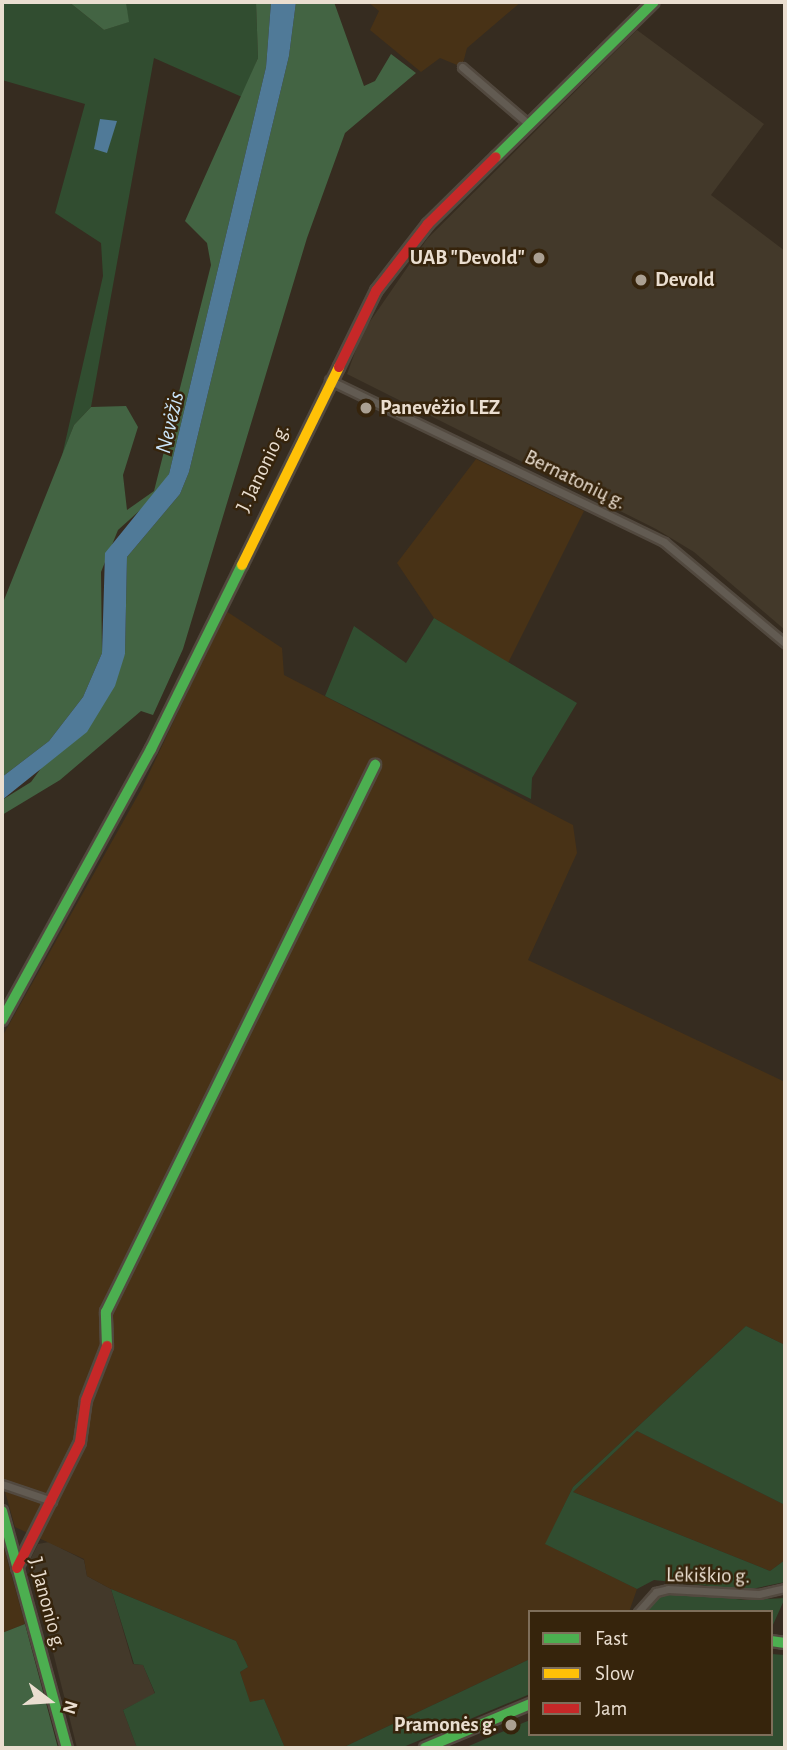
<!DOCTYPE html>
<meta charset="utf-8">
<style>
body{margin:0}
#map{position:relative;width:787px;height:1750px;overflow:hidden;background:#362c20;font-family:"Alegreya Sans",sans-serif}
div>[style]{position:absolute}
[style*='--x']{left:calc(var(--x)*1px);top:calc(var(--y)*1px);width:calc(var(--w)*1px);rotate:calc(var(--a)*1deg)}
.commercial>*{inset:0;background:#43392a}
.built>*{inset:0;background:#483216}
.green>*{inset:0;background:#314d30}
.forest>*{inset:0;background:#436443}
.water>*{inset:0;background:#507a98}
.roads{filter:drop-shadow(2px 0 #52493f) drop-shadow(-2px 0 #52493f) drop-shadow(0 2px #52493f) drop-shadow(0 -2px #52493f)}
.street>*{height:7px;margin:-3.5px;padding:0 3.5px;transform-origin:3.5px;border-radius:3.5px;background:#625b52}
.fast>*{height:10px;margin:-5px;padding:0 5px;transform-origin:5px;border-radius:5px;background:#4caf50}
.slow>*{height:10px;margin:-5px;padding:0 5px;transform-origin:5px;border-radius:5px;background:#ffc107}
.jam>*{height:10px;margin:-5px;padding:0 5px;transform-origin:5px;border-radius:5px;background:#c62828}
.dots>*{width:19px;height:19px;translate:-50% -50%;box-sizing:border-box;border:4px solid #36240c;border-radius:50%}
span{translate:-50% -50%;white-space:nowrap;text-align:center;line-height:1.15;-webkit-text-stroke:5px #36240c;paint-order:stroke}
.poi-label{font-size:21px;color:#eaded0;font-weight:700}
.right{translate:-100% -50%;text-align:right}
.left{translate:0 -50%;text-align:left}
.street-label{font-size:21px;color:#eaded0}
.water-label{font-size:23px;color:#cae5fa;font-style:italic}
.frame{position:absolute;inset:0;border:4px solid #eaded0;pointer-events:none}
.legend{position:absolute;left:528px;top:1610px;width:245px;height:126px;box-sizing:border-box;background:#36240c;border:2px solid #7e6e5a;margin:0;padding:9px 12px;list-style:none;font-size:21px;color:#eaded0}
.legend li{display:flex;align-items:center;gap:14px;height:35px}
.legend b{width:35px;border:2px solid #7e6e5a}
.north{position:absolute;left:14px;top:1666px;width:70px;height:70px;-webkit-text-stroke:5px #36240c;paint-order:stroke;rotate:107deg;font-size:19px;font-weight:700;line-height:28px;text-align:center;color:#eaded0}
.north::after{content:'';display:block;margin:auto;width:24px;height:32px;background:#eaded0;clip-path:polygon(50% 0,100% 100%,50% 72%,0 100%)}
</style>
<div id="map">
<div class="commercial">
<i style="clip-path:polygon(637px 30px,764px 124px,711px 195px,785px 251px,785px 630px,694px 552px,656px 529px,347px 374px,362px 333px,427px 239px)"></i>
<i style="clip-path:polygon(49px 1542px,84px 1560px,87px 1576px,111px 1589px,133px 1664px,143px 1665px,155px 1694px,123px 1710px,137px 1748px,77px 1748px,30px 1560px,38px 1544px)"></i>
</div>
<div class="built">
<i style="clip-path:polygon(368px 2px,521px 2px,467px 48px,462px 67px,440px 58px,421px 72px,370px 30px,379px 11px)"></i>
<i style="clip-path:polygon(476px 459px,584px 511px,507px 665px,434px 618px,397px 563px)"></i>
<i style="clip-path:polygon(226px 611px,282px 648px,284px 675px,573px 825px,577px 853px,528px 960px,785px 1082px,785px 1345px,746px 1326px,573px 1487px,546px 1544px,637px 1589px,629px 1612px,530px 1612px,530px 1659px,342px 1748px,285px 1748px,264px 1699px,250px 1703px,240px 1672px,248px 1667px,236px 1641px,111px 1589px,87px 1576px,84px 1559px,15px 1527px,2px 1481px,2px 1037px,142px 788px)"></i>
<i style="clip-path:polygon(637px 1431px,785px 1505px,785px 1560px,770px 1571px,573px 1492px)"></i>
<i style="clip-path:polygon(2px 1541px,25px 1624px,2px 1633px)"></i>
</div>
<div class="green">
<i style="clip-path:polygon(2px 2px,69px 2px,104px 30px,128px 22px,126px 2px,256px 2px,258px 58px,242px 97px,154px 58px,91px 407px,74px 425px,62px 456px,103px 276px,101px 243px,55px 213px,85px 104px,2px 80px)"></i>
<i style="clip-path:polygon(434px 618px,577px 703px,532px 778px,531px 799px,325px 696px,354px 626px,406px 663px)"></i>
<i style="clip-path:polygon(746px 1326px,785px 1345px,785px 1505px,637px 1431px,573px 1492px,770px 1571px,785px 1560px,785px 1582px,747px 1590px,654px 1580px,637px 1589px,545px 1544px,573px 1487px)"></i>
<i style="clip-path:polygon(111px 1589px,236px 1641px,248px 1667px,240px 1672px,250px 1702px,264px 1699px,285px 1748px,137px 1748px,123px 1710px,155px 1693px,143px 1665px,134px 1664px)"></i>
<i style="clip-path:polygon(672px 1593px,746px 1600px,785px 1598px,772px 1627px,771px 1612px,643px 1612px,654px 1599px)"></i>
<i style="clip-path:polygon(771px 1654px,785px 1655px,785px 1748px,464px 1748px,530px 1720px,530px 1734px,771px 1734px)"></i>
<i style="clip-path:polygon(530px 1659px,530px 1694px,401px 1748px,342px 1748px)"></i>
</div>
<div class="forest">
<i style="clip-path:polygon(69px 2px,126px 2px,129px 22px,104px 30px)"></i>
<i style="clip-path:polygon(256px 2px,271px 2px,266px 67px,169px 474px,158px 494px,118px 530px,101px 572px,102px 653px,83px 697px,49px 741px,2px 777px,2px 605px,74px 425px,91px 407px,126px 406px,138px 427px,123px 475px,127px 510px,154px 491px,211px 265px,207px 243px,185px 221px,258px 58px)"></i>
<i style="clip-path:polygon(296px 2px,334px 2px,364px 86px,375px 81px,391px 54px,416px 73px,345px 133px,307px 238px,183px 649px,153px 715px,141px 711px,60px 780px,2px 815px,2px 800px,31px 782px,125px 654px,127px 557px,180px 494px,189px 472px,289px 56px)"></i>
<i style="clip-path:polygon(25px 1624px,58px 1748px,59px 1748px,2px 1748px,2px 1633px)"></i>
</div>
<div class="water">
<i style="clip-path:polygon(271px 2px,296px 2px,289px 56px,189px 472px,180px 494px,127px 557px,125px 654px,115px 686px,87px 732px,2px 800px,2px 777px,49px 741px,83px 697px,102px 653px,105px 553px,169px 474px,266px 67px)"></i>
<i style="clip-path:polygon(100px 119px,117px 121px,107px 153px,94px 149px)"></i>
</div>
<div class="roads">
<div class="street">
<i style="--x:462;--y:67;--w:89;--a:40.5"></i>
<i style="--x:329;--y:380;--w:372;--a:25.8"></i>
<i style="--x:664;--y:542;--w:158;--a:39.9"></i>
<i style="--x:2;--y:1484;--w:53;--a:18.8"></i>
<i style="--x:638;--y:1612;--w:27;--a:-48"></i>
<i style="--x:656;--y:1592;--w:12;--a:-14"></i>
<i style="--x:668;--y:1589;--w:91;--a:3.1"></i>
<i style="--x:759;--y:1594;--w:27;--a:-13"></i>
</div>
<div class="fast">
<i style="--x:496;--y:157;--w:221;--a:-44.5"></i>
<i style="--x:2;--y:1020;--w:309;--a:-61.2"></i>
<i style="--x:151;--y:749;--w:205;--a:-63.7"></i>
<i style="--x:107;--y:1346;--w:34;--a:-92"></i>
<i style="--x:106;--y:1312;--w:610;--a:-63.81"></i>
<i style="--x:2;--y:1511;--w:246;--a:74.7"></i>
<i style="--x:771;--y:1641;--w:14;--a:8"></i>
<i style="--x:425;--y:1748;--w:114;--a:-22.7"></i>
</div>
<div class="slow">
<i style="--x:242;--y:565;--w:220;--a:-63.9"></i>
</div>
<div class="jam">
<i style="--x:339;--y:367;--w:85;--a:-64"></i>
<i style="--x:376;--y:291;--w:85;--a:-52.2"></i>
<i style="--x:428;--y:224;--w:95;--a:-44.6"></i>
<i style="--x:17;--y:1568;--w:141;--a:-63.4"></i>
<i style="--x:80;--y:1442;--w:42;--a:-81.9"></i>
<i style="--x:86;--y:1400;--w:58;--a:-68.7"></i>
</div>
</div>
<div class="dots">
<i style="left:539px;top:258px;background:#aba092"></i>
<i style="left:641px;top:280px;background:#aba092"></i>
<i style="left:366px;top:408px;background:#aba092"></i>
<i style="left:511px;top:1725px;background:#aba092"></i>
</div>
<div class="poi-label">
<span class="right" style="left:525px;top:258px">UAB "Devold"</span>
<span class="left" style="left:655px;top:280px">Devold</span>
<span class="left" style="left:380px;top:408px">Panevėžio LEZ</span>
<span class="right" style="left:497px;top:1725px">Pramonės g.</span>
</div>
<div class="street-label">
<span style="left:263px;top:468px;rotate:-64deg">J. Janonio g.</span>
<span style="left:575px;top:480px;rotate:26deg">Bernatonių g.</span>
<span style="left:708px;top:1576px;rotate:1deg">Lėkiškio g.</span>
<span style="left:47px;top:1604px;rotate:75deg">J. Janonio g.</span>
</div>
<div class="water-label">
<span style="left:171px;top:423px;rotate:-77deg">Nevėžis</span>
</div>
<div class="frame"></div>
<ul class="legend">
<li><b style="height:9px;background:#4caf50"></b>Fast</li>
<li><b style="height:9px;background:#ffc107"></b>Slow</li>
<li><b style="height:9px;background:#c62828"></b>Jam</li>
</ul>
<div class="north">N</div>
</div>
